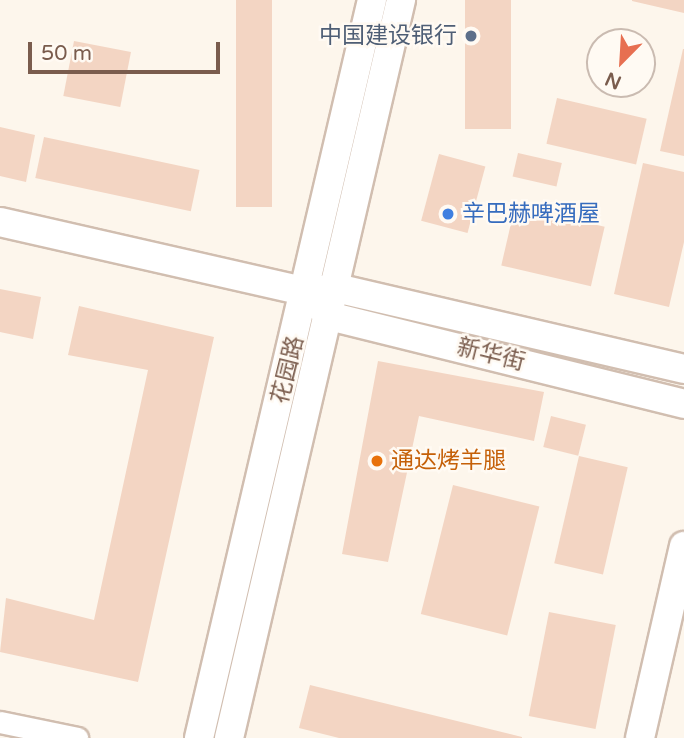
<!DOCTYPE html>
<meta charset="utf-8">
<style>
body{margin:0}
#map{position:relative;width:684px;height:738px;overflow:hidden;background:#fdf6ec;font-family:"Varela Round","Noto Sans SC",sans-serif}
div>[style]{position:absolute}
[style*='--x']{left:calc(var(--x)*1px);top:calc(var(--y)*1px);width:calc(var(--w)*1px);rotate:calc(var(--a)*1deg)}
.building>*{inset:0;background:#f3d5c3;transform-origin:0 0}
.roads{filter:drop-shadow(2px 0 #d1beb0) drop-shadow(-2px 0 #d1beb0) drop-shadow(0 2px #d1beb0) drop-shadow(0 -2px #d1beb0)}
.street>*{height:21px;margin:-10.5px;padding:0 10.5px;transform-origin:10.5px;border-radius:10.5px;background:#fff}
.secondary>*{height:28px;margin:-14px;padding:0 14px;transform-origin:14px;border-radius:14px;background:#fff}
.dots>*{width:19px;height:19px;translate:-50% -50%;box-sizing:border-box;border:4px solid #fffaf3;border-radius:50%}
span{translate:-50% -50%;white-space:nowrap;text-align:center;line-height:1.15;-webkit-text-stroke:5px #fffaf3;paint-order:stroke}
.service-label{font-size:23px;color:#4e5e75}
.right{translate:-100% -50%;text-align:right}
.shop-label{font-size:23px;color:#366cbe}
.left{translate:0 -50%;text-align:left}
.street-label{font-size:23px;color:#7a5c4d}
.food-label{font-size:23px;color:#c56008}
.north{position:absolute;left:586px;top:28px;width:70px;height:70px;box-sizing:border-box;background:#fffaf3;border:2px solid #cabbb1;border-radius:50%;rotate:204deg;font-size:19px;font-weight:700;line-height:28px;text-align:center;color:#7a5c4d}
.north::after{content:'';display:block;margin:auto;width:24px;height:32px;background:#e76f51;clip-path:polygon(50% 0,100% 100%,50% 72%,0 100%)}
.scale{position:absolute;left:28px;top:42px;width:192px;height:32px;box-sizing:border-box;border:4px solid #7a5c4d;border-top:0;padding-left:9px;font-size:21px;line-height:24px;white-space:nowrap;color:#7a5c4d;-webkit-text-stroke:5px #fffaf3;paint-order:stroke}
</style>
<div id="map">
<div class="building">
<i style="left:236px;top:0;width:36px;height:207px"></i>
<i style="left:465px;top:0;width:46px;height:129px"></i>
<i style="clip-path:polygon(684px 0,684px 13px,632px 1px,632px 0)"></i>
<i style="left:74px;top:41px;width:58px;height:56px;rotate:11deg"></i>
<i style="clip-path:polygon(683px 49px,684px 49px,684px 156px,660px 151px)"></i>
<i style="left:557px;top:98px;width:92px;height:47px;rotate:13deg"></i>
<i style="clip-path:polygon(0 127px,35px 135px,26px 182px,0 176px)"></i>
<i style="left:44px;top:137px;width:159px;height:42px;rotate:12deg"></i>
<i style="left:518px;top:153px;width:45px;height:24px;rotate:13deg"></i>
<i style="left:439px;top:154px;width:48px;height:69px;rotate:15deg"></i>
<i style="clip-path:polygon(643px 163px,684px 172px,684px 242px,669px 307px,614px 294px)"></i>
<i style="left:515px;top:206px;width:92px;height:61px;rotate:13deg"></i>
<i style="clip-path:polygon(0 289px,41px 297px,33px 339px,0 332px)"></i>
<i style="clip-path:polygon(79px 306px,214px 337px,138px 682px,0 652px,6px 598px,94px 620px,148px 370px,68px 355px)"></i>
<i style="clip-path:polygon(378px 361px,544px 392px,534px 441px,419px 416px,388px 562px,342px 554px)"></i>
<i style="left:551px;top:416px;width:36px;height:32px;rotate:14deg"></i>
<i style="left:579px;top:456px;width:50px;height:110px;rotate:13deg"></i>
<i style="left:453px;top:485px;width:89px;height:133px;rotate:14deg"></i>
<i style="left:549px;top:612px;width:68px;height:106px;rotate:11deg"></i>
<i style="clip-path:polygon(310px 685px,522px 737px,522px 738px,339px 738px,299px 728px)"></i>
</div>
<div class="roads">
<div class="street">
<i style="--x:0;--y:722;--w:79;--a:11.7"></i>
</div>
<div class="secondary">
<i style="--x:0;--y:222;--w:315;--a:12.8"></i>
<i style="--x:307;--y:292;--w:29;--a:-8"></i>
<i style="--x:336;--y:288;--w:357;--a:13.1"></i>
<i style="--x:316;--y:302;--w:19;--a:47"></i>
<i style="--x:329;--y:316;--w:366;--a:13.9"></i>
<i style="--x:199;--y:738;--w:758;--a:-76.81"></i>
<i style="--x:229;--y:738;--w:758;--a:-76.88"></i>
<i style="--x:640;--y:738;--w:197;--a:-77.1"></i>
</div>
</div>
<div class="dots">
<i style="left:471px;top:36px;background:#5c6f8a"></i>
<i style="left:448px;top:214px;background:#3f7fe0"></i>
<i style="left:377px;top:461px;background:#e8710a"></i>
</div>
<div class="service-label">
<span class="right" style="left:457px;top:36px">中国建设银行</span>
</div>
<div class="shop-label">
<span class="left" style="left:462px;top:214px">辛巴赫啤酒屋</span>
</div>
<div class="street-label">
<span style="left:491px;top:355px;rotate:14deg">新华街</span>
<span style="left:288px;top:370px;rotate:-76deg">花园路</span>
</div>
<div class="food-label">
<span class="left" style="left:391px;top:461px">通达烤羊腿</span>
</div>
<div class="north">N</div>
<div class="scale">50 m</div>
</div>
